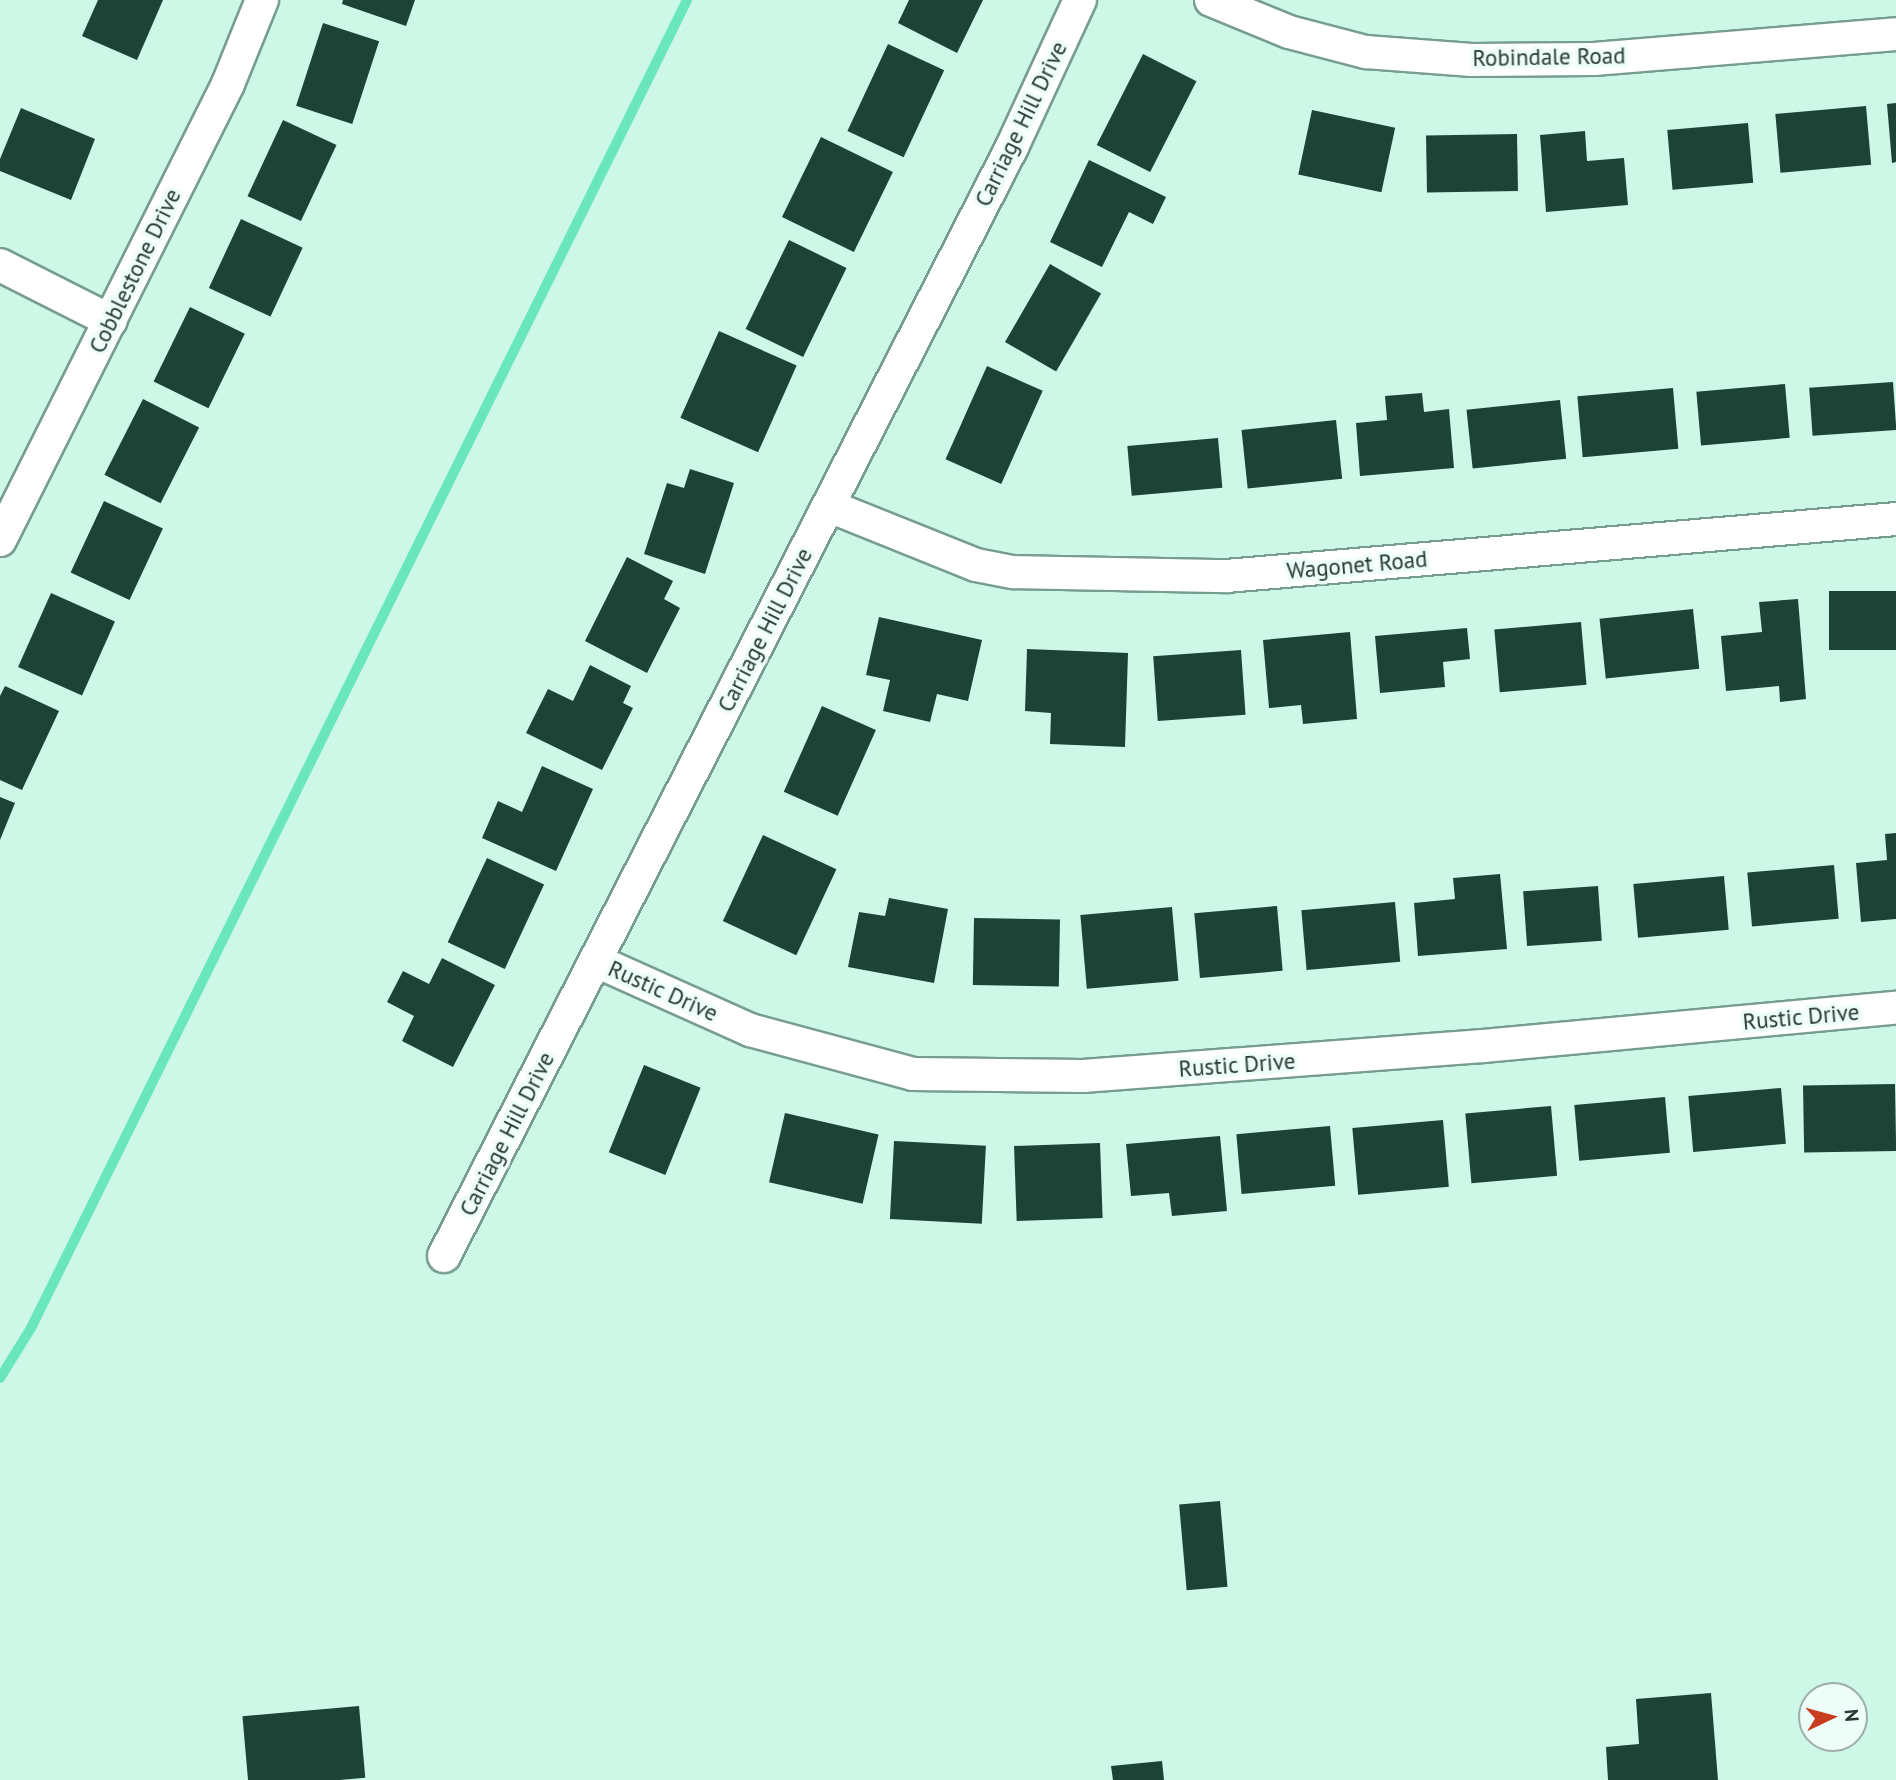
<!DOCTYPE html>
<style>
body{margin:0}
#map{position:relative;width:1896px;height:1780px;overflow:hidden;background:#cdf7e6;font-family:"PT Sans",sans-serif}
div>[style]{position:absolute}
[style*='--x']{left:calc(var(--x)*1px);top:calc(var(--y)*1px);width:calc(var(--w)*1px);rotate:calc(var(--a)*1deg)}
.stream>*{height:10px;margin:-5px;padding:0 5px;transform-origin:5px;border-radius:5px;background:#6ae6be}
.building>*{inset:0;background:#1c4336;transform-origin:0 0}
.roads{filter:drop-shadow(2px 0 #779d8f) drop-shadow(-2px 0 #779d8f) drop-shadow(0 2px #779d8f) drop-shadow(0 -2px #779d8f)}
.street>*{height:32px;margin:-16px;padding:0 16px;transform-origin:16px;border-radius:16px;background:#fff}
span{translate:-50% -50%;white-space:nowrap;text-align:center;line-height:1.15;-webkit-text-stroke:7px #edfdf7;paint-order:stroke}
.street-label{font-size:23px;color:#283832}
.north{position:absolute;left:1798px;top:1682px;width:70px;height:70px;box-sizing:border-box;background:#edfdf7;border:2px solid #9eaea8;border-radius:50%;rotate:85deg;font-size:19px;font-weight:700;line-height:28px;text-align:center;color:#283832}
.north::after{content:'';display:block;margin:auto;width:24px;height:32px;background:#c83d1f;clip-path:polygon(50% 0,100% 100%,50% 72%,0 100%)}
</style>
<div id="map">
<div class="stream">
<i style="--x:0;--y:1378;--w:59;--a:-58.2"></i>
<i style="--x:31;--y:1328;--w:1481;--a:-63.71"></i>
</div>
<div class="building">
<i style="clip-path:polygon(98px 0,163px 0,137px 60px,82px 36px)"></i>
<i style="clip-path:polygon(343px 0,415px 0,406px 26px,342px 4px)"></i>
<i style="clip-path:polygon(909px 0,983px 0,957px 53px,898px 23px)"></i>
<i style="left:323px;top:23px;width:59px;height:87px;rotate:18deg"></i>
<i style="left:888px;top:44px;width:62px;height:96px;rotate:25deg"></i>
<i style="left:1143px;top:54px;width:60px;height:102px;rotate:27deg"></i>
<i style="clip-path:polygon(1896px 103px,1896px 162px,1892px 163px,1887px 104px)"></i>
<i style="left:1866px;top:106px;width:59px;height:91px;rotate:85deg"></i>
<i style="clip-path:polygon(21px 108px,95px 139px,71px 200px,0 171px,0 159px)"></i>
<i style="left:1312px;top:110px;width:85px;height:66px;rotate:12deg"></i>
<i style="left:283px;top:120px;width:59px;height:84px;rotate:25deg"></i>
<i style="left:1748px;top:123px;width:60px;height:81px;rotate:85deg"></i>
<i style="clip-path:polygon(1585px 131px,1587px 161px,1624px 158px,1628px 205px,1546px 212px,1540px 135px)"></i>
<i style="left:1517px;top:134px;width:57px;height:91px;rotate:89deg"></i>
<i style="left:821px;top:137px;width:80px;height:89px;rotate:26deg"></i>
<i style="clip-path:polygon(1089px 160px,1166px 197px,1153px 224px,1129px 212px,1102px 267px,1050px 242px)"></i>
<i style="left:241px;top:219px;width:68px;height:76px;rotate:25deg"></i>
<i style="left:789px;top:240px;width:64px;height:99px;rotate:26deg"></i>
<i style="left:1050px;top:264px;width:59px;height:90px;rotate:30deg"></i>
<i style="left:190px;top:307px;width:61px;height:83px;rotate:26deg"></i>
<i style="left:719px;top:331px;width:85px;height:95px;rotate:24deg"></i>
<i style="left:987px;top:366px;width:61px;height:102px;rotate:24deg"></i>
<i style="left:1893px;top:382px;width:48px;height:84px;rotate:86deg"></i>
<i style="left:1785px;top:384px;width:54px;height:89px;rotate:85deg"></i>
<i style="left:1673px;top:388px;width:61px;height:96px;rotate:85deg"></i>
<i style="clip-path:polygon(1422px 393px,1424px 412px,1449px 409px,1454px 468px,1360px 476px,1356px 423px,1387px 420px,1385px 396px)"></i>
<i style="left:143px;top:399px;width:63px;height:85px;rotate:27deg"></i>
<i style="left:1560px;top:400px;width:59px;height:94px;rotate:84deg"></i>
<i style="left:1336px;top:420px;width:59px;height:95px;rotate:84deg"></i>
<i style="left:1218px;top:438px;width:50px;height:91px;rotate:85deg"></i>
<i style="clip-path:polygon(690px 469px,734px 483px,705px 574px,644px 554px,667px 483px,684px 488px)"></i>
<i style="left:104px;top:501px;width:65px;height:79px;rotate:25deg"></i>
<i style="clip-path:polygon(627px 557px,673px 581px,664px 599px,680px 608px,647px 673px,585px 641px)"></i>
<i style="left:1896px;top:591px;width:59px;height:67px;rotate:90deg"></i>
<i style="left:51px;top:593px;width:70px;height:81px;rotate:24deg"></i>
<i style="clip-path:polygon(1798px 599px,1806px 699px,1780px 702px,1779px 686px,1726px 691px,1721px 636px,1762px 632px,1759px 602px)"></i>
<i style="left:1693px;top:609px;width:60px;height:94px;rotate:84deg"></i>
<i style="clip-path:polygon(879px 617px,982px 640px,968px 701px,937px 694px,930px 722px,883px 711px,890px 680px,866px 675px)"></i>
<i style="left:1581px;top:622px;width:63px;height:87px;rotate:85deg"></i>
<i style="clip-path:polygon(1467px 628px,1470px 659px,1443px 662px,1445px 687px,1380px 693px,1375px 636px)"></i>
<i style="clip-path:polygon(1350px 632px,1357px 719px,1303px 724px,1301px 705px,1269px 708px,1263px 640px)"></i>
<i style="clip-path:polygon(1027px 649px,1128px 653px,1125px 747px,1050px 744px,1051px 713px,1025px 711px)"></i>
<i style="left:1241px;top:650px;width:65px;height:88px;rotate:86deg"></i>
<i style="clip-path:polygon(590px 665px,631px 686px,623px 703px,633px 708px,602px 770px,526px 733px,548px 689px,573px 701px)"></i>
<i style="clip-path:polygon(5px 686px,59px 711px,22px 790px,0 780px,0 696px)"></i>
<i style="left:822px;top:706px;width:59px;height:94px;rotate:24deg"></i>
<i style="clip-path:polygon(542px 766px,593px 789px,556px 871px,482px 838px,498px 801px,522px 812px)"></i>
<i style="clip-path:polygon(0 797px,15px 803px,0 840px)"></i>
<i style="clip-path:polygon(1896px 833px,1896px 919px,1861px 922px,1856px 863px,1887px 860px,1885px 834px)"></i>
<i style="left:763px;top:835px;width:81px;height:95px;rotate:25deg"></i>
<i style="left:487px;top:858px;width:63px;height:93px;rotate:25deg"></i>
<i style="left:1834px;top:865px;width:54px;height:87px;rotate:85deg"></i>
<i style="clip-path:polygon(1500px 874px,1507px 949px,1418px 956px,1414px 903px,1455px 899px,1453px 878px)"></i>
<i style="left:1724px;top:876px;width:54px;height:91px;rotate:85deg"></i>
<i style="left:1598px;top:886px;width:55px;height:75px;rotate:86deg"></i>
<i style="clip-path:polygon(889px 898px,948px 909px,934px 983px,848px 967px,859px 912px,885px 916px)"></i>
<i style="left:1395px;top:902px;width:60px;height:94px;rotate:85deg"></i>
<i style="left:1277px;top:906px;width:65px;height:83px;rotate:85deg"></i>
<i style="left:1172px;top:907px;width:74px;height:92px;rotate:85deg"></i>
<i style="left:974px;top:918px;width:86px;height:67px;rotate:1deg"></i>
<i style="clip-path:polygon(442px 958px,495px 985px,453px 1067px,402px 1041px,414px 1016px,387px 1002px,403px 971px,429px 984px)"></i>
<i style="left:644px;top:1065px;width:61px;height:94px;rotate:22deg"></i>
<i style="left:1895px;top:1084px;width:67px;height:92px;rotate:89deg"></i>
<i style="left:1781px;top:1088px;width:56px;height:93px;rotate:85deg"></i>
<i style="left:1665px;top:1097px;width:56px;height:91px;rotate:85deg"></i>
<i style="left:1551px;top:1106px;width:70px;height:86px;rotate:85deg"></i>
<i style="left:785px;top:1113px;width:96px;height:71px;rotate:13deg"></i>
<i style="left:1443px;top:1120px;width:67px;height:91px;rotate:85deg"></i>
<i style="left:1330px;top:1126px;width:60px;height:94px;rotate:85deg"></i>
<i style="clip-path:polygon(1220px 1136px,1227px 1211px,1172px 1216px,1169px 1193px,1131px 1196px,1126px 1144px)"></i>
<i style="left:894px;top:1141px;width:92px;height:78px;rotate:3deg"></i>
<i style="left:1100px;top:1143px;width:75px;height:86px;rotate:88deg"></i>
<i style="left:1220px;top:1501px;width:86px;height:41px;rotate:85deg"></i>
<i style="clip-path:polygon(1711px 1693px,1718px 1780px,1608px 1780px,1606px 1747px,1639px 1744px,1636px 1699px)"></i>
<i style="left:359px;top:1706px;width:72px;height:117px;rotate:85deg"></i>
<i style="clip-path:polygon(1162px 1761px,1164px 1780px,1113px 1780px,1111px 1766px)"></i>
</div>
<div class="roads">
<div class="street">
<i style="--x:1211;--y:0;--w:84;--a:22.3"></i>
<i style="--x:1289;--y:32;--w:80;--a:14.6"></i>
<i style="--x:1366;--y:52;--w:106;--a:4.3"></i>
<i style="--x:1472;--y:60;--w:122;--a:-0.5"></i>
<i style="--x:1594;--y:59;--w:303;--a:-4.7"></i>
<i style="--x:0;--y:265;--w:124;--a:26.8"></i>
<i style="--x:829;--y:506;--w:158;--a:21.9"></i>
<i style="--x:976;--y:565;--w:38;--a:11"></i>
<i style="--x:1013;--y:572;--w:213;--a:1.1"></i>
<i style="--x:1226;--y:576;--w:672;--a:-4.86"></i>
<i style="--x:0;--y:540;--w:510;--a:-63.43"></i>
<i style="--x:228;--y:84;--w:91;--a:-68"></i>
<i style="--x:596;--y:961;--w:169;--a:24.1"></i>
<i style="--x:750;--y:1030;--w:169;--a:15.1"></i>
<i style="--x:913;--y:1074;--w:170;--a:0.7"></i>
<i style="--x:1083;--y:1076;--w:401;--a:-4.3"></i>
<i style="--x:1483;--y:1046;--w:415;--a:-5.3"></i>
<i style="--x:444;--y:1256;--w:1246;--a:-62.88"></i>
<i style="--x:1012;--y:147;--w:162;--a:-65.2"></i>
</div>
</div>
<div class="street-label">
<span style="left:1549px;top:57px;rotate:-1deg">Robindale Road</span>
<span style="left:1021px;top:124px;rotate:-64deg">Carriage Hill Drive</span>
<span style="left:135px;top:271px;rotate:-64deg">Cobblestone Drive</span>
<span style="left:1357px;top:565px;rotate:-5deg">Wagonet Road</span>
<span style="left:765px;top:630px;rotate:-63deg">Carriage Hill Drive</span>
<span style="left:663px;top:991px;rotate:24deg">Rustic Drive</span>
<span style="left:1801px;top:1017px;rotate:-5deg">Rustic Drive</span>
<span style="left:1237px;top:1065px;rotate:-4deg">Rustic Drive</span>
<span style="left:507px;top:1134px;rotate:-63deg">Carriage Hill Drive</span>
</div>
<div class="north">N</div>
</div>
